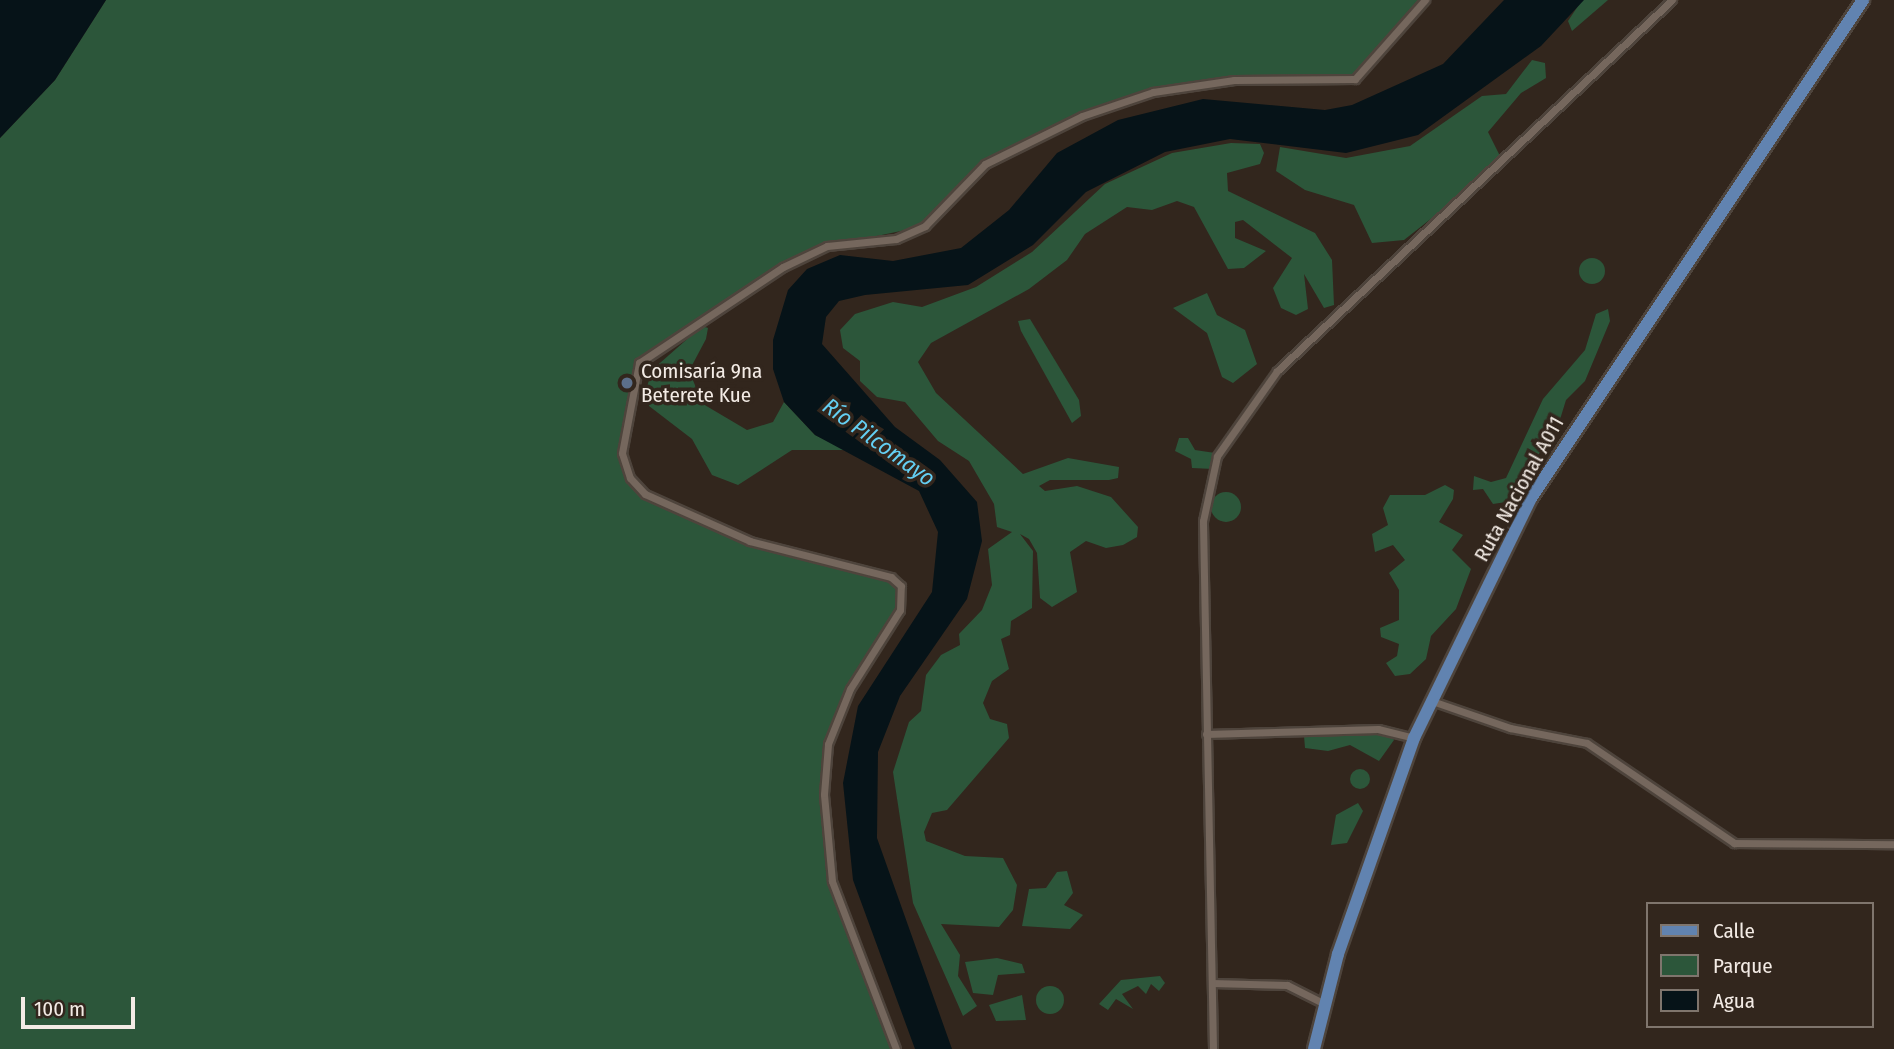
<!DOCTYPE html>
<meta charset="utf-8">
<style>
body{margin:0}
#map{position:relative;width:1894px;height:1049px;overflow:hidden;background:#32261d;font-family:"Fira Sans Condensed",sans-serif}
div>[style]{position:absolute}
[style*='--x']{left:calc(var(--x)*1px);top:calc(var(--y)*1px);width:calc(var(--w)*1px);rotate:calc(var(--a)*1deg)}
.green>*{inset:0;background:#2c563a}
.round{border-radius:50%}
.water>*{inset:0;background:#061318}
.roads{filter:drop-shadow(2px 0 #4e443c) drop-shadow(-2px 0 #4e443c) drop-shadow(0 2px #4e443c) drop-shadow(0 -2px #4e443c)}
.street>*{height:7px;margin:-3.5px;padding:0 3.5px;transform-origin:3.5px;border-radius:3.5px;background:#75675d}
.primary>*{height:12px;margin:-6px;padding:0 6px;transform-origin:6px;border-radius:6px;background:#6183b0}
.dots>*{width:19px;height:19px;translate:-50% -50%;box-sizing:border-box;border:4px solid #32261d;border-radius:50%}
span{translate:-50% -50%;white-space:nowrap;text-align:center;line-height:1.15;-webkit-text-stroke:7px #32261d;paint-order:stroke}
.poi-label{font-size:21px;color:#f3ebe5}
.left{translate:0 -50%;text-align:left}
.street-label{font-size:21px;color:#f3ebe5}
.water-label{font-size:23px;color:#64cff3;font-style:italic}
.legend{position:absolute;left:1646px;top:902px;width:228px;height:126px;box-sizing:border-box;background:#32261d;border:2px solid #7f756d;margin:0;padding:9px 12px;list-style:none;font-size:21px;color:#f3ebe5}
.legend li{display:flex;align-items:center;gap:14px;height:35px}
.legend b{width:35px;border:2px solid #7f756d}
.scale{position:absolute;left:21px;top:997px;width:114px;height:32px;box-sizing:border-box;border:4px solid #f3ebe5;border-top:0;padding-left:9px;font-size:21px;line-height:24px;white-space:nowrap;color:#f3ebe5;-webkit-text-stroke:5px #32261d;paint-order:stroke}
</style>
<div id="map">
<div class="green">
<i style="clip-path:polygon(106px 0,1425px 0,1355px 79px,1234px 80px,1153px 92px,1082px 116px,985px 164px,925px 226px,843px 243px,783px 267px,639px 363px,622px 453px,645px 494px,750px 541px,891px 577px,901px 586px,900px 610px,866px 658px,828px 744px,825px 771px,832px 881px,896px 1049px,0 1049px,0 138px,55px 80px)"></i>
<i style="clip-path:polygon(1582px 0,1608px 0,1572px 31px,1568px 21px)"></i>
<i style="clip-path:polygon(1532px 60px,1545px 63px,1546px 78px,1521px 93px,1488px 132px,1503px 162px,1404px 240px,1372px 243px,1354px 205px,1305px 190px,1276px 171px,1280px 147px,1346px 158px,1410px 146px,1482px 96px,1506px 94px)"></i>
<i style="clip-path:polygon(1231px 143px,1260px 144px,1264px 153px,1260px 164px,1227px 173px,1228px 191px,1315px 233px,1332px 260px,1334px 305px,1324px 308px,1304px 274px,1308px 309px,1296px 315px,1281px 308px,1273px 288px,1292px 258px,1243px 220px,1235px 222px,1235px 238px,1266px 251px,1244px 268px,1228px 269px,1194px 207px,1177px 201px,1152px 210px,1127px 207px,1085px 234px,1067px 260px,1029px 289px,931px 343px,918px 362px,936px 393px,1023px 474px,1068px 458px,1119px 467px,1118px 478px,1109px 480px,1050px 480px,1039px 486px,1045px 491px,1077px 486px,1111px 497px,1138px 527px,1137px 537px,1123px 545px,1106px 548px,1086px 541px,1070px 552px,1077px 592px,1052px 607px,1040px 598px,1037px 553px,1029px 539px,1020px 534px,1033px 551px,1032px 608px,1011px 621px,1010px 635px,1001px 639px,1009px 669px,992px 681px,983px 703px,990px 719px,1007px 724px,1009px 738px,947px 810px,932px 813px,924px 832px,926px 841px,965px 856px,1003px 858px,1017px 885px,1013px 910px,999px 927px,941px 924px,960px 955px,958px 976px,977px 1006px,963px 1016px,913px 903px,893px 772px,909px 722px,921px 711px,926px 675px,941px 655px,960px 645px,959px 634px,982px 610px,992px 585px,988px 549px,1012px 532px,997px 527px,994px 504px,969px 461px,938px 441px,905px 402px,877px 397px,860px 381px,860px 361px,843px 348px,840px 330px,855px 314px,893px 302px,922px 307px,976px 287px,1032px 252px,1105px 184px,1172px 153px)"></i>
<i class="round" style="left:1579px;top:258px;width:26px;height:26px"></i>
<i style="clip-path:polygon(1207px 293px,1217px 315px,1245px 330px,1257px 364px,1233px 383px,1222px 377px,1207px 333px,1173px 308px)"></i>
<i style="clip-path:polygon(1608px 309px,1610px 321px,1585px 381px,1566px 400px,1558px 426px,1506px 502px,1493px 504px,1483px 489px,1473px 490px,1474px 476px,1491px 482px,1506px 478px,1543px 399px,1585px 350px,1596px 314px)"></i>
<i style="clip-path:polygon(1030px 319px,1079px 400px,1081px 416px,1072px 423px,1021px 331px,1018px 321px)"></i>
<i style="clip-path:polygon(702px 326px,708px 328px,706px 339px,689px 371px,703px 404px,747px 430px,773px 422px,784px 402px,815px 435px,847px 450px,792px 450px,738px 485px,712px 475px,692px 439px,649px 406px,646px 390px,652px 370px)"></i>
<i style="clip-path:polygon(1179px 438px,1188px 438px,1195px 450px,1215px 453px,1213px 469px,1192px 468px,1191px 459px,1175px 451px)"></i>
<i style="clip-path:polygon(1445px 485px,1454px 490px,1453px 499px,1439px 522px,1463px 535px,1452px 550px,1471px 569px,1456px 609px,1431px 636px,1426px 659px,1410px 674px,1395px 676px,1386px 663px,1397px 656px,1399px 644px,1381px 637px,1380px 628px,1399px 620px,1399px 590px,1389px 573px,1405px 560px,1393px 545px,1375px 552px,1372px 534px,1388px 525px,1383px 508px,1390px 495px,1425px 495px)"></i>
<i class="round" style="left:1211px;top:492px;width:30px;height:30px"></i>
<i style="clip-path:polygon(1354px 731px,1391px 734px,1394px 740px,1379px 761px,1350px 745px,1328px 751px,1305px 748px,1304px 736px)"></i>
<i class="round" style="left:1350px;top:769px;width:20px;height:20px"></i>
<i style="clip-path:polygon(1358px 803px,1363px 811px,1347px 843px,1331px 845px,1336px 815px)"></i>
<i style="clip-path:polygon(1067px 871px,1073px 893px,1064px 905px,1083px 915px,1070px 929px,1022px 926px,1029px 889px,1046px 888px,1057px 872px)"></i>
<i style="clip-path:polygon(997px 958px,1022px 964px,1025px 973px,998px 975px,993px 995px,973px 993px,965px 962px)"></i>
<i style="clip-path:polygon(1160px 976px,1165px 983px,1159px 991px,1151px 984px,1146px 994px,1138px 986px,1122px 994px,1133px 1009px,1116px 999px,1108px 1010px,1099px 1004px,1121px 980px)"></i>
<i class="round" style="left:1036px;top:986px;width:28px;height:28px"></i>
<i style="clip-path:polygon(1022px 995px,1026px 1020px,996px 1021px,989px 1005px)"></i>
</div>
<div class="water">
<i style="clip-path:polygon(0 0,106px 0,55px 80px,0 138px)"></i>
<i style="clip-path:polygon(1504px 0,1584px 0,1541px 46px,1418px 135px,1346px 153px,1230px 139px,1165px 152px,1086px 192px,1033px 245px,968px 285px,865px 295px,839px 301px,826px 317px,822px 344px,895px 427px,940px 460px,977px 502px,982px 541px,967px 599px,900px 696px,878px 752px,877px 838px,952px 1049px,915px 1049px,853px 880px,843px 783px,858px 706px,932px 592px,938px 532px,919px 491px,815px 435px,784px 402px,773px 369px,773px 340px,788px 290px,807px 269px,840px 255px,893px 261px,961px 248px,1009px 210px,1057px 153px,1118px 120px,1203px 99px,1325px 110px,1352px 105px,1443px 64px)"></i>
</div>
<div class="roads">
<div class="street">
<i style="--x:1432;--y:701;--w:83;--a:19.1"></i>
<i style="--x:1510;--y:728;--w:78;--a:11"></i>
<i style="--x:1587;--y:743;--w:178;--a:34.2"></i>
<i style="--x:1734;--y:843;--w:160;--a:0.4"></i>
<i style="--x:1206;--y:734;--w:172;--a:-1.7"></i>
<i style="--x:1378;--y:729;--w:37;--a:14"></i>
<i style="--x:1212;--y:983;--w:75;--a:1.5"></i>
<i style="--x:1287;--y:985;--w:42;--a:26.6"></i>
<i style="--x:896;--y:1049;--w:180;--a:-110.9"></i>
<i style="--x:832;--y:881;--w:87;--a:-95.3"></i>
<i style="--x:824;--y:794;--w:50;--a:-85.4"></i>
<i style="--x:828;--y:744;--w:59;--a:-68.2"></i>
<i style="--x:850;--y:689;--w:93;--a:-57.7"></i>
<i style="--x:900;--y:610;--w:24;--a:-88"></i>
<i style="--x:901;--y:586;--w:13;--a:-138"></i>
<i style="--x:891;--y:577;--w:146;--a:-165.7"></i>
<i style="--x:750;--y:541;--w:115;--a:-155.9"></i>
<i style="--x:645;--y:494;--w:22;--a:-133"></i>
<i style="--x:630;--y:478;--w:26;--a:-108"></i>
<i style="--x:622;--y:453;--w:92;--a:-79.3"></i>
<i style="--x:639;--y:363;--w:173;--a:-33.7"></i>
<i style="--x:783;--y:267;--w:49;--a:-25.5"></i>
<i style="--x:827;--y:246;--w:69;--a:-5.8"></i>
<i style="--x:896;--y:239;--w:32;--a:-24"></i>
<i style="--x:925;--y:226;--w:86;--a:-45.9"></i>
<i style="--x:985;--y:164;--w:108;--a:-26.3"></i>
<i style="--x:1082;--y:116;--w:75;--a:-18.7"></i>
<i style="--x:1153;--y:92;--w:82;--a:-8.4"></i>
<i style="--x:1234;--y:80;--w:121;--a:-0.5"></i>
<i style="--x:1355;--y:79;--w:106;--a:-48.5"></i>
<i style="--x:1213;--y:1049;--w:528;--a:-91.09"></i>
<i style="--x:1203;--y:521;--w:66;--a:-77.8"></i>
<i style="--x:1217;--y:456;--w:104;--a:-54.8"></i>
<i style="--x:1277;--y:371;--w:542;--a:-43.21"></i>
</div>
<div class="primary">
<i style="--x:1314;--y:1049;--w:98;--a:-75.8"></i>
<i style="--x:1338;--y:954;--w:229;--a:-70.6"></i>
<i style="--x:1414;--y:738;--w:267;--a:-64"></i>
<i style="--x:1531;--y:498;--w:599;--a:-56.31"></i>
</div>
</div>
<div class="dots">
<i style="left:627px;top:383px;background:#5c6f8a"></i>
</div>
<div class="poi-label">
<span class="left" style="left:641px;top:383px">Comisaría 9na<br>Beterete Kue</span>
</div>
<div class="street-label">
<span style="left:1519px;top:489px;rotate:-61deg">Ruta Nacional A011</span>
</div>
<div class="water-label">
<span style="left:879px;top:442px;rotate:36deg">Río Pilcomayo</span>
</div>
<ul class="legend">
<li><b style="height:9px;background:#6183b0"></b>Calle</li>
<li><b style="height:19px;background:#2c563a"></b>Parque</li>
<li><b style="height:19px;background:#061318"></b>Agua</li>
</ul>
<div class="scale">100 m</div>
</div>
